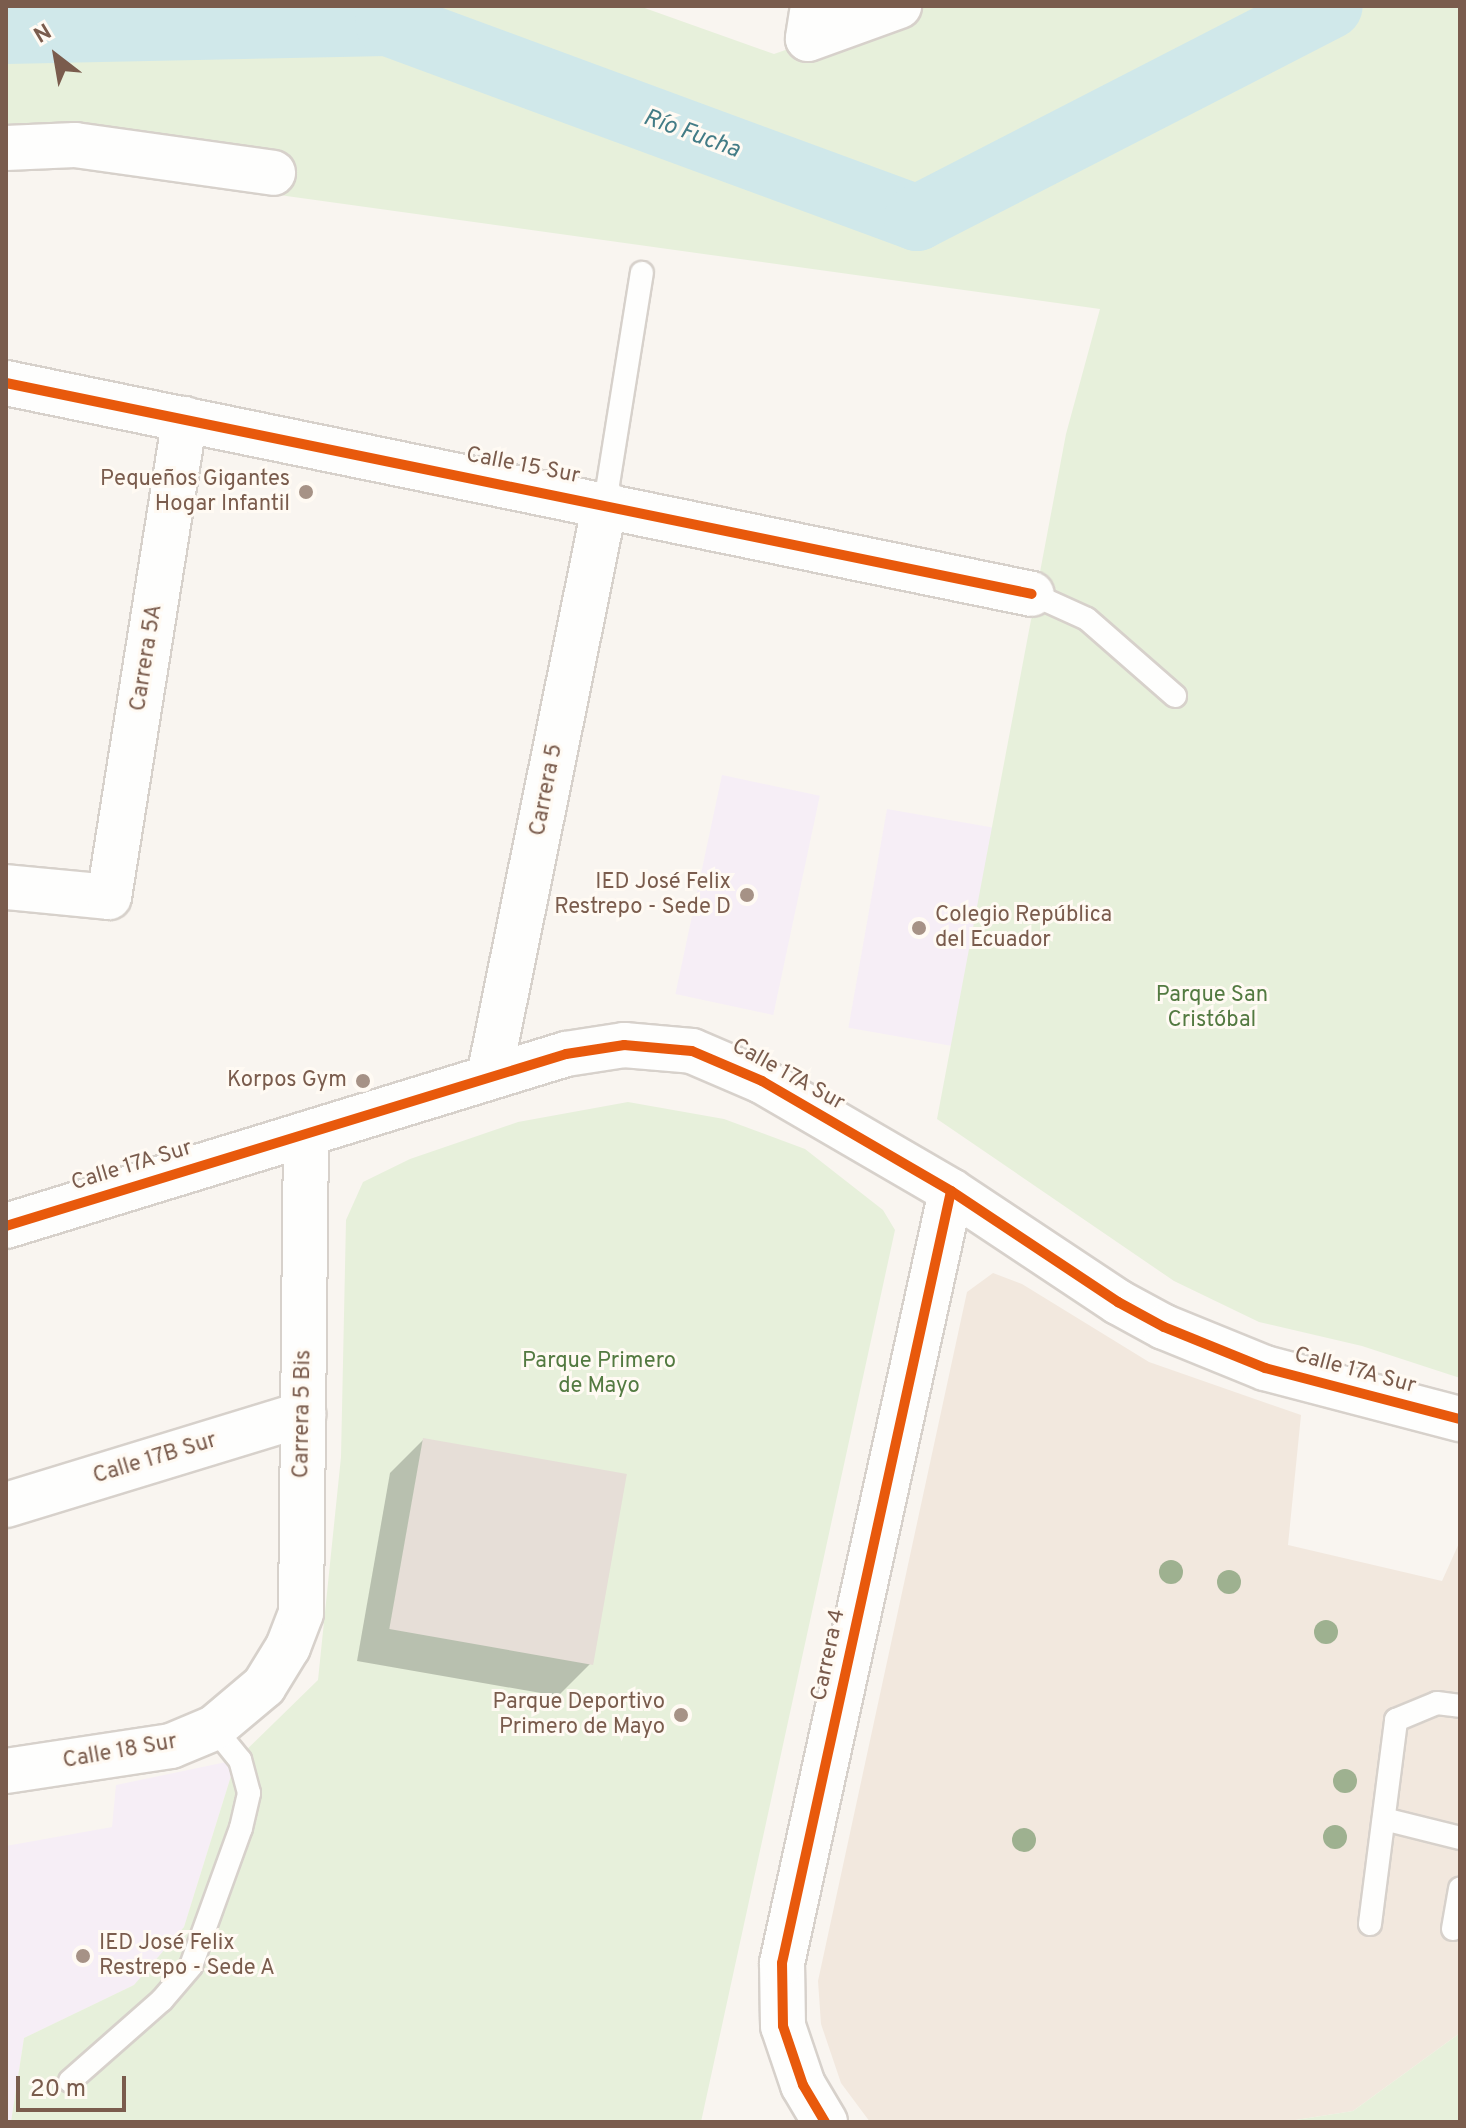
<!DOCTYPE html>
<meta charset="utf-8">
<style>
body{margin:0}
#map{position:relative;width:1466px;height:2128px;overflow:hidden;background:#f9f5f0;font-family:Overpass,sans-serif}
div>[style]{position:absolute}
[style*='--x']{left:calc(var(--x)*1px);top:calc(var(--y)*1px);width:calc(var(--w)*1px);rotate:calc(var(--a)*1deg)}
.residential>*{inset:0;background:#f2e8de}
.education>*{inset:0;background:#f6eef6;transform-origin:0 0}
.green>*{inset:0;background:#e7f0db}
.shadow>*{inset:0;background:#0003}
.river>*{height:66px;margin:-33px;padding:0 33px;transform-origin:33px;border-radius:33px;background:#d0e8ea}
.building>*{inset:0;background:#e6ded7;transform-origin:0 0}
.roads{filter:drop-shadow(2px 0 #d7d1cb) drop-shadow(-2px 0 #d7d1cb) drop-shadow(0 2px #d7d1cb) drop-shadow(0 -2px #d7d1cb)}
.lane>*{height:22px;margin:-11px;padding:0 11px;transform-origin:11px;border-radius:11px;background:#fefefd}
.street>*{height:44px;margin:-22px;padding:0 22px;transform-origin:22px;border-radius:22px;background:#fefefd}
.secondary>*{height:44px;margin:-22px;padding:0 22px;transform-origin:22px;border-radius:22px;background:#fefefd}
.cycleway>*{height:10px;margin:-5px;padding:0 5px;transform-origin:5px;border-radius:5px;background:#e8590c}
.trees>*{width:24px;height:24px;margin:-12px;border-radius:50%;background:#9eb190}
.dots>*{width:22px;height:22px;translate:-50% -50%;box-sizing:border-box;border:4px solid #fffaf3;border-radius:50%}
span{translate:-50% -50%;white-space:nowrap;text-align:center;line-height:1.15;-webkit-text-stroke:6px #fffaf3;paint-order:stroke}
.street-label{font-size:22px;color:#7a5c4d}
.poi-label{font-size:22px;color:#7a5c4d}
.right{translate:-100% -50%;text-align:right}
.left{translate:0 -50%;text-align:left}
.park-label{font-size:22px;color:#537a41}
.water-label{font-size:24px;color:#437c86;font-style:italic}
.frame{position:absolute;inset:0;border:8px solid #7a5c4d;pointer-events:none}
.north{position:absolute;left:16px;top:16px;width:80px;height:80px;-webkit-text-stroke:6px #fffaf3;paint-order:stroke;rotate:329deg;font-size:22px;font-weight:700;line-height:32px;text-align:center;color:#7a5c4d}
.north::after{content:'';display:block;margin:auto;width:28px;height:36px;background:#7a5c4d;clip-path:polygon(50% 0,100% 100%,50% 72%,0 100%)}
.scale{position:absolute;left:16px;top:2076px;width:110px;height:36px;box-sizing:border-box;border:4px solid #7a5c4d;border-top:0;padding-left:10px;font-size:24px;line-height:28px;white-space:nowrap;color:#7a5c4d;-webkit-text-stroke:6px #fffaf3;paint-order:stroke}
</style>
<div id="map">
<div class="residential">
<i style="clip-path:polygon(993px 1273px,1022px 1284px,1149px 1362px,1301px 1415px,1288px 1545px,1442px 1581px,1460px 1541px,1460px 2033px,1353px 2111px,1283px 2122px,870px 2122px,841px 2083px,821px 2024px,818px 1981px,967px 1292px)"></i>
</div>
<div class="education">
<i style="left:722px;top:775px;width:100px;height:224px;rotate:12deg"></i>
<i style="left:887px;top:809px;width:107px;height:222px;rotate:10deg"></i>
<i style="clip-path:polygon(236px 1760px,184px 1927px,134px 1985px,24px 2038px,11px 2122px,6px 2122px,6px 1846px,112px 1827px,116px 1785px)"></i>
</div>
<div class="green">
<i style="clip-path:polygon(6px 6px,639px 6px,774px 54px,911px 6px,1460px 6px,1460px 1378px,1362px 1346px,1259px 1322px,1174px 1281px,937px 1119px,1066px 434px,1100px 309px,12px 158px,6px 180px)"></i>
<i style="clip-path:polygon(628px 1102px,724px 1119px,805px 1149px,883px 1210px,895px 1230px,701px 2122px,11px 2122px,24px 2038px,134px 1985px,184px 1927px,236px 1760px,318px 1680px,341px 1457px,346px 1220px,363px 1182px,410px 1159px,518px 1122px)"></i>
<i style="clip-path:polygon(1460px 2033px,1460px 2122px,1283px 2122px,1353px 2111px)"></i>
</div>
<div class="shadow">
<i style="clip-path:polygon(423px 1440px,591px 1663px,558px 1696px,357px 1661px,390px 1473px)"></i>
</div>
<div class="river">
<i style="--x:6;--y:31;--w:382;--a:-1.2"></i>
<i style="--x:388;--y:23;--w:564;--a:20.23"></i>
<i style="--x:917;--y:218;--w:464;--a:-27.2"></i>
</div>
<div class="building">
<i style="left:423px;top:1438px;width:207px;height:194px;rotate:10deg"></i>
</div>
<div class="roads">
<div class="lane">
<i style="--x:605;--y:503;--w:233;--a:-80.9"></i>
<i style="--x:1032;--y:594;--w:60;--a:24.4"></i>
<i style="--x:1087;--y:619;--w:117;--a:41.2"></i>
<i style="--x:1384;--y:1819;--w:78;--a:14"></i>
<i style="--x:1370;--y:1924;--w:206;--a:-82.7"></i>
<i style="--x:1396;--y:1720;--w:44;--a:-22.5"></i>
<i style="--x:1437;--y:1703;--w:23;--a:7"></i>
<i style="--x:1453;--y:1929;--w:41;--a:-80.1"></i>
<i style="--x:70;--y:2081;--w:123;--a:-41.4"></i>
<i style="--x:162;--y:2000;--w:45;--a:-49.5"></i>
<i style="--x:191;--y:1966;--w:147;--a:-70.1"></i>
<i style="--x:241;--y:1828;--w:36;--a:-77"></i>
<i style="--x:249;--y:1793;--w:34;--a:-105"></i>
<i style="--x:240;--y:1760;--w:41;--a:-129.1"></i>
</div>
<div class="street">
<i style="--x:813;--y:6;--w:33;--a:99"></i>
<i style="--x:808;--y:39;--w:97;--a:-19.9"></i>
<i style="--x:6;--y:148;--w:69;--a:-2.5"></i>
<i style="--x:75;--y:145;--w:200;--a:8"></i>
<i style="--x:6;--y:383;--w:1047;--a:11.62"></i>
<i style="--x:6;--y:887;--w:103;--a:5.5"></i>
<i style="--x:109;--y:897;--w:484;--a:-81"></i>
<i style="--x:489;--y:1077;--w:586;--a:-78.57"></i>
<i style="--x:6;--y:1505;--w:311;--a:-17"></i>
<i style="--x:6;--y:1771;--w:167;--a:-8.6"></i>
<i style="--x:171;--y:1746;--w:47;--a:-22.7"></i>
<i style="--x:214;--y:1728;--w:65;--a:-40"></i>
<i style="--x:264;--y:1686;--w:46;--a:-58.4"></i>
<i style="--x:288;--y:1647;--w:36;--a:-69"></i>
<i style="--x:301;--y:1613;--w:479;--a:-89.4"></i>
<i style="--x:825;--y:2122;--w:43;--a:-120.7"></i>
<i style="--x:803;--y:2085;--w:62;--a:-108.7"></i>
<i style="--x:783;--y:2026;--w:63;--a:-90.9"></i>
<i style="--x:782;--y:1963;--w:790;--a:-77.65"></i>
</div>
<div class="secondary">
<i style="--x:6;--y:1226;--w:586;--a:-17.07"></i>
<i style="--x:566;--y:1054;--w:59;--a:-8.8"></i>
<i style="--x:624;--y:1045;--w:68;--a:5"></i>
<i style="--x:692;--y:1051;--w:76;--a:23.2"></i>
<i style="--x:762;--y:1081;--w:219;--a:30.2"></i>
<i style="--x:951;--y:1191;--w:201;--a:33.6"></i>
<i style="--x:1118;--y:1302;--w:52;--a:28.5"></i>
<i style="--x:1164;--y:1327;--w:109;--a:22.1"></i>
<i style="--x:1265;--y:1368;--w:202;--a:14.7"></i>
</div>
</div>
<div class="cycleway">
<i style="--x:6;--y:383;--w:1047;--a:11.62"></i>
<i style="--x:6;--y:1226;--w:586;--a:-17.07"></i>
<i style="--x:566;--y:1054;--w:59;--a:-8.8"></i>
<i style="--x:624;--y:1045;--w:68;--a:5"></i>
<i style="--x:692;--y:1051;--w:76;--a:23.2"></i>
<i style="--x:762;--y:1081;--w:219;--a:30.2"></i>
<i style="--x:951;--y:1191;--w:201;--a:33.6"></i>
<i style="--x:1118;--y:1302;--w:52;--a:28.5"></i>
<i style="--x:1164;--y:1327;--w:109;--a:22.1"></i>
<i style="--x:1265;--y:1368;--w:202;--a:14.7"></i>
<i style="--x:825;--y:2122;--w:43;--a:-120.7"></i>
<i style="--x:803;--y:2085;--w:62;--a:-108.7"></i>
<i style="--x:783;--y:2026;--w:63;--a:-90.9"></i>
<i style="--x:782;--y:1963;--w:790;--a:-77.65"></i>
</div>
<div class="trees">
<i style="left:1171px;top:1572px"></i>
<i style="left:1229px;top:1582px"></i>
<i style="left:1326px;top:1632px"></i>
<i style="left:1345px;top:1781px"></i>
<i style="left:1335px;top:1837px"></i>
<i style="left:1024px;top:1840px"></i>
</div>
<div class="dots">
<i style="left:306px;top:492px;background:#a69286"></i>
<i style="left:747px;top:895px;background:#a69286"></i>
<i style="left:919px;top:928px;background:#a69286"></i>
<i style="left:363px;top:1081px;background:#a69286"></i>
<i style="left:681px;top:1715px;background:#a69286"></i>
<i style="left:83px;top:1956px;background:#a69286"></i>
</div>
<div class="street-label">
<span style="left:523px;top:466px;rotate:11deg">Calle 15 Sur</span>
<span style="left:147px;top:658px;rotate:-81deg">Carrera 5A</span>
<span style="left:547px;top:790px;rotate:-79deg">Carrera 5</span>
<span style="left:788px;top:1075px;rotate:29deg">Calle 17A Sur</span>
<span style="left:132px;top:1166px;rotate:-17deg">Calle 17A Sur</span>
<span style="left:1355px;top:1371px;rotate:15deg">Calle 17A Sur</span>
<span style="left:303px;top:1414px;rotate:-89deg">Carrera 5 Bis</span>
<span style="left:155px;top:1459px;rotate:-17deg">Calle 17B Sur</span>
<span style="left:829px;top:1655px;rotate:-78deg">Carrera 4</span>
<span style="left:120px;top:1752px;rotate:-10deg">Calle 18 Sur</span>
</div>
<div class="poi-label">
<span class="right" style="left:290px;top:492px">Pequeños Gigantes<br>Hogar Infantil</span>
<span class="right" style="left:731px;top:895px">IED José Felix<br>Restrepo - Sede D</span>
<span class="left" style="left:935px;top:928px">Colegio República<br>del Ecuador</span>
<span class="right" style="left:347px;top:1081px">Korpos Gym</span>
<span class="right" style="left:665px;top:1715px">Parque Deportivo<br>Primero de Mayo</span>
<span class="left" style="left:99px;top:1956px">IED José Felix<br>Restrepo - Sede A</span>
</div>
<div class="park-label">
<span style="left:1212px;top:1008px">Parque San<br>Cristóbal</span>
<span style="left:599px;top:1374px">Parque Primero<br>de Mayo</span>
</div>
<div class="water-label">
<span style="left:691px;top:135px;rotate:20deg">Río Fucha</span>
</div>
<div class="frame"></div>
<div class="north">N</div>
<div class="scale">20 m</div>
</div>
